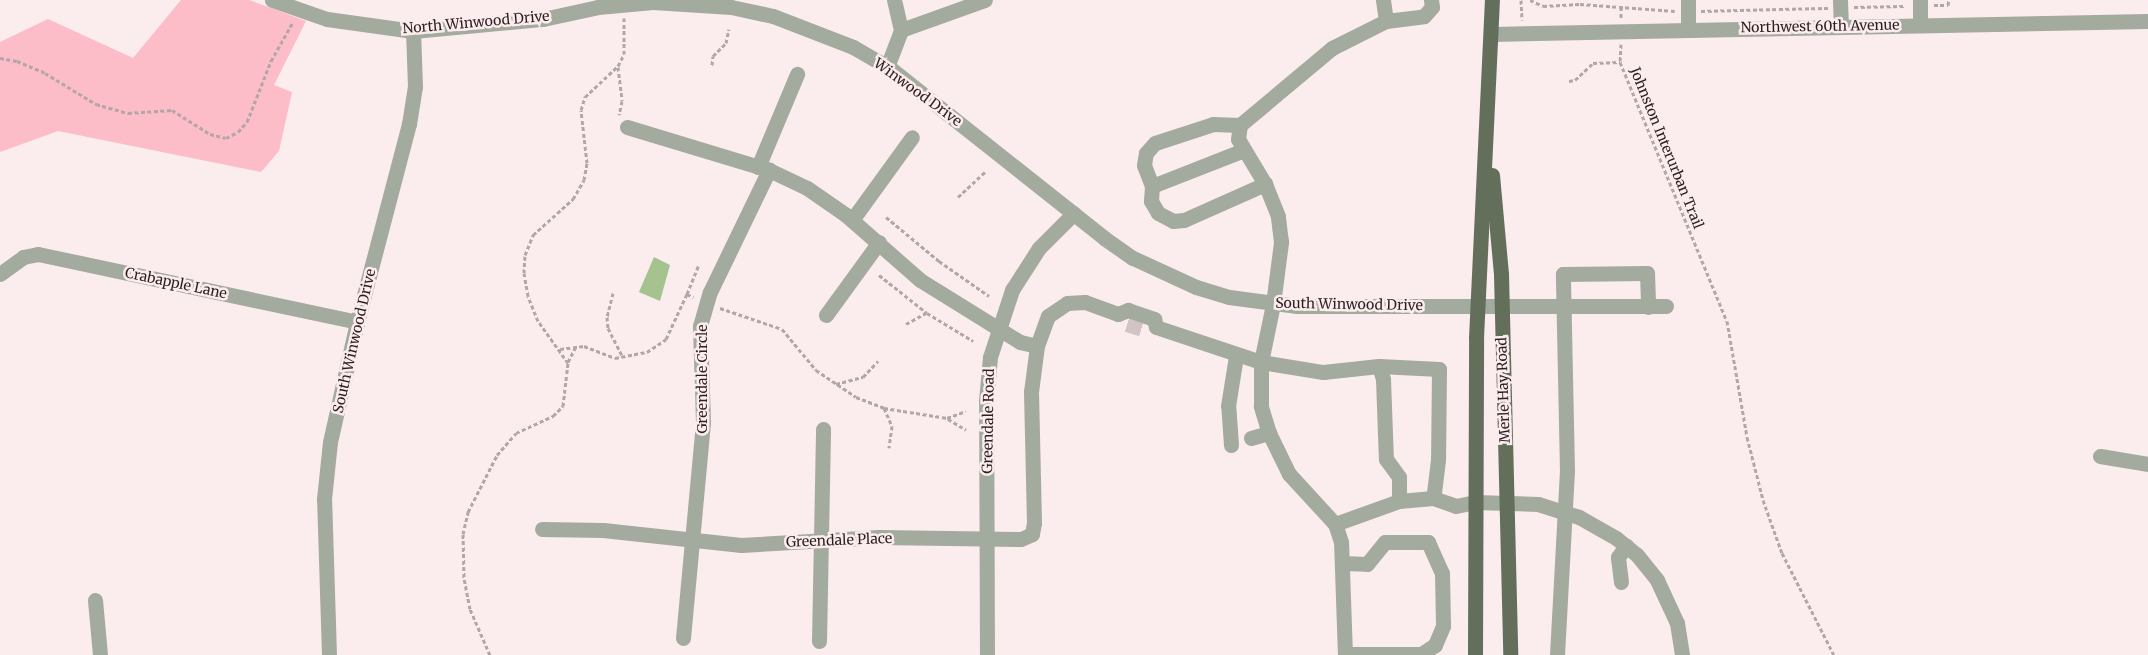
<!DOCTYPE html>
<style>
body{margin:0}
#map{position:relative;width:2148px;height:655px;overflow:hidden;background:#fbecee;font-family:Merriweather,serif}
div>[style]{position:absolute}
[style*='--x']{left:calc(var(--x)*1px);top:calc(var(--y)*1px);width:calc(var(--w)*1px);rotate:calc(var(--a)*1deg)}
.green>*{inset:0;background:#fcbcc8}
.water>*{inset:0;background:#a4c38e}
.minor-tunnel>*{height:15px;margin-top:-7.5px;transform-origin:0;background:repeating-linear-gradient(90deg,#d2c3c5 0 15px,transparent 0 23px)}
.path>*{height:3px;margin-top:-1.5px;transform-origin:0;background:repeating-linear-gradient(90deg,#b4a6a8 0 4px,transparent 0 6.5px)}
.minor>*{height:15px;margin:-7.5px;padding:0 7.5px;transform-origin:7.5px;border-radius:7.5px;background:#a3aa9e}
.major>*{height:15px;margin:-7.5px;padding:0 7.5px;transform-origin:7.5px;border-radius:7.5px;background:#636f5b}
span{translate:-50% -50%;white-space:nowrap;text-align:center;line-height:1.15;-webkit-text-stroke:5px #fbecee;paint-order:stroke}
.street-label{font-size:14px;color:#2c1f21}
</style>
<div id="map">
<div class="green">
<i style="clip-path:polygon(181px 0,249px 0,306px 21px,274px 85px,292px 92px,279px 151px,261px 172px,58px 131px,0 152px,0 42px,48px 19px,133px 58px)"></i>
</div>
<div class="water">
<i style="clip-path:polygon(654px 257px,670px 265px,660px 301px,639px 292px)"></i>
</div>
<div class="minor-tunnel">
<i style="--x:1127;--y:324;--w:17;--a:17"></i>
</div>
<div class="path">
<i style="--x:1521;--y:0;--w:20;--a:87"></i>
<i style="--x:1530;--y:0;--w:14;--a:25"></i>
<i style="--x:1543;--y:6;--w:37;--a:-3"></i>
<i style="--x:1580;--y:4;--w:95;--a:4.2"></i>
<i style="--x:1934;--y:5;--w:14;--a:0"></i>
<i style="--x:1948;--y:5;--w:5;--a:-79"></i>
<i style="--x:1621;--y:7;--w:11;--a:90"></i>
<i style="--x:1854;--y:7;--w:51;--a:-1.1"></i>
<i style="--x:1701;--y:11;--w:127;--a:-1.4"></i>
<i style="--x:1621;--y:44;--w:18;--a:93"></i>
<i style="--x:1620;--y:62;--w:280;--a:67.6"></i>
<i style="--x:1727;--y:321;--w:118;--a:80.2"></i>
<i style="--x:1747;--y:437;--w:65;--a:75.7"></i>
<i style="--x:1763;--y:500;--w:56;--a:70.3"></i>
<i style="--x:1782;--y:553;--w:114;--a:63"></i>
<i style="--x:0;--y:58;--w:17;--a:10"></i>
<i style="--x:17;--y:61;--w:30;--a:23"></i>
<i style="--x:45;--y:73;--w:60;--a:31.3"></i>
<i style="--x:96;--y:104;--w:33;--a:16"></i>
<i style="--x:128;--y:113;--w:44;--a:-3.9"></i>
<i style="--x:172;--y:110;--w:45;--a:32.3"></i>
<i style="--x:210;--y:134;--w:16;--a:14"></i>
<i style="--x:226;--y:138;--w:13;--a:-27"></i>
<i style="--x:238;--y:132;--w:13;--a:-48"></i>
<i style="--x:247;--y:122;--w:66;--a:-68.5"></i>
<i style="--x:271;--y:61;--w:45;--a:-60.6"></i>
<i style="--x:712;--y:65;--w:9;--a:-84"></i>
<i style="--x:713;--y:56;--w:18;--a:-45"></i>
<i style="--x:726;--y:43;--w:14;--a:-78"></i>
<i style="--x:618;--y:67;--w:34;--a:83"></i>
<i style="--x:622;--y:101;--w:14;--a:102"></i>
<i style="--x:1569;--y:81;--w:6;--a:-9"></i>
<i style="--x:1575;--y:80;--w:25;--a:-43"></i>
<i style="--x:1593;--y:63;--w:27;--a:-2"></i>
<i style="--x:958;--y:197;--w:38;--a:-43"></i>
<i style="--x:886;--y:217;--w:69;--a:39.7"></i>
<i style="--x:939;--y:261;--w:61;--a:35"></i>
<i style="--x:879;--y:275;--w:61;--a:38.4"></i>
<i style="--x:927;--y:313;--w:54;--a:31.3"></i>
<i style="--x:613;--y:293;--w:25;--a:104"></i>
<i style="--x:607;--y:317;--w:11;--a:85"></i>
<i style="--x:608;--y:328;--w:33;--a:63"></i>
<i style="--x:687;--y:294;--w:32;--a:-68"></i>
<i style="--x:720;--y:308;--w:65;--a:18.7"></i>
<i style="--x:782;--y:329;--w:53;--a:50.3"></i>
<i style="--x:816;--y:370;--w:48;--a:34"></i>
<i style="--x:856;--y:397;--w:30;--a:21"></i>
<i style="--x:884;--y:408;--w:64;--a:9"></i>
<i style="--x:947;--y:418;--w:20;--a:-20"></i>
<i style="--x:906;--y:324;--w:23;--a:-29"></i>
<i style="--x:560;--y:349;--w:24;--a:-7"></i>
<i style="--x:584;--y:346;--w:33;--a:21"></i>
<i style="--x:615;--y:358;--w:33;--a:-11"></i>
<i style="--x:647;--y:352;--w:23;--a:-34"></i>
<i style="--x:666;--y:339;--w:50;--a:-65"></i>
<i style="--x:687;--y:294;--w:7;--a:27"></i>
<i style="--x:568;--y:362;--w:18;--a:-63"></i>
<i style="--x:836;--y:384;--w:28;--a:-15"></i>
<i style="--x:863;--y:377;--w:22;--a:-47"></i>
<i style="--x:884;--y:408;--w:20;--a:66"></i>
<i style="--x:892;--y:426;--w:22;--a:98"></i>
<i style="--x:948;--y:419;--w:21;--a:31"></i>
<i style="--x:490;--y:655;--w:50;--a:-113.5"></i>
<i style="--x:470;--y:609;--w:33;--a:-101"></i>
<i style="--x:464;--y:577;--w:43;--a:-91.3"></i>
<i style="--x:463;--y:534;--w:23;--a:-77"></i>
<i style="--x:468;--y:512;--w:64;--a:-63"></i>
<i style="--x:497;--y:455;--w:29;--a:-49"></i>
<i style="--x:516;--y:433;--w:41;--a:-24.7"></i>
<i style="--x:553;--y:416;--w:14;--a:-45"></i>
<i style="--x:563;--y:406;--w:43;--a:-83.4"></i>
<i style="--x:568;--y:363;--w:52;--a:-125.5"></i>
<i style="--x:538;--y:321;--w:27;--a:-112"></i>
<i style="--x:528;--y:296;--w:23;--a:-100"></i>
<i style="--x:524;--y:273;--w:18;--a:-87"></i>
<i style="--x:525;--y:255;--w:22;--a:-68"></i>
<i style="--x:533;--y:235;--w:54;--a:-42"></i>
<i style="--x:573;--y:199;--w:22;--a:-60"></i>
<i style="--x:584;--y:180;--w:17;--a:-80"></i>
<i style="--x:587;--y:163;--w:53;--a:-96.5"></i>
<i style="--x:581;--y:110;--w:14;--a:-73"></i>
<i style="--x:585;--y:97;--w:45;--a:-43.2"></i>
<i style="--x:618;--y:66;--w:13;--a:-63"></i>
<i style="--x:624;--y:54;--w:36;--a:-90"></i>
</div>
<div class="minor">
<i style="--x:272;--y:0;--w:58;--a:19.1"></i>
<i style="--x:327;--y:19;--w:87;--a:7.9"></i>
<i style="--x:413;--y:31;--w:131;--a:-5.3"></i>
<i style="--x:543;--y:19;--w:56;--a:-12.3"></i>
<i style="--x:598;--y:7;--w:55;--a:-5.2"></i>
<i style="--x:653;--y:2;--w:78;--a:3.7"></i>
<i style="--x:731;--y:7;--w:43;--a:12.1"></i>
<i style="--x:773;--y:16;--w:86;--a:21.2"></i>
<i style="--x:853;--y:47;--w:44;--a:30.1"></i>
<i style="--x:891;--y:69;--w:272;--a:38.4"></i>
<i style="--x:1104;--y:238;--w:35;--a:35"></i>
<i style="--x:1133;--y:258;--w:69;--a:24.7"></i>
<i style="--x:1196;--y:287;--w:34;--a:17"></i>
<i style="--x:1229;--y:297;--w:69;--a:7.5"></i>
<i style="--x:1297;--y:306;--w:369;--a:0"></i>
<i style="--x:1383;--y:0;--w:21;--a:82"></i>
<i style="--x:1688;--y:0;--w:29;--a:90"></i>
<i style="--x:1840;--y:0;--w:25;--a:88"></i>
<i style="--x:1920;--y:0;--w:23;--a:90"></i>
<i style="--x:901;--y:30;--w:89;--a:-19.7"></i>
<i style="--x:1492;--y:34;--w:656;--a:-1.14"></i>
<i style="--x:887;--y:67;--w:40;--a:-69"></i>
<i style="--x:901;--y:30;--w:31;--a:-103"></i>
<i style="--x:627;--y:127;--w:148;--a:16.8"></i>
<i style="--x:769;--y:170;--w:42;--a:25.3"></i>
<i style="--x:807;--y:188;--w:47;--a:34.7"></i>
<i style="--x:846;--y:215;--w:98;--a:41.3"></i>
<i style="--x:920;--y:280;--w:118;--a:31.8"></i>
<i style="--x:1020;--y:342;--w:17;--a:13"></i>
<i style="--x:1244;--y:150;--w:99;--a:158.6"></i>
<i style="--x:1152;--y:186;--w:15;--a:94"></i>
<i style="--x:1151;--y:201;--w:14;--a:60"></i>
<i style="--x:1158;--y:213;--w:17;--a:28"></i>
<i style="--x:1173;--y:221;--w:11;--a:-5"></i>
<i style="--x:1184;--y:220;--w:89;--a:-24"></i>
<i style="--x:758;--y:167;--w:101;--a:-67.2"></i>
<i style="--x:1152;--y:186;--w:22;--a:-111"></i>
<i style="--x:1144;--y:165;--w:12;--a:-81"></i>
<i style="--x:1146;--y:153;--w:13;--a:-48"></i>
<i style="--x:1155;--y:143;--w:61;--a:-18.1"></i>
<i style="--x:1213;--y:124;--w:27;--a:2"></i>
<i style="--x:852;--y:220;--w:102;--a:-54.1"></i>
<i style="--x:0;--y:274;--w:29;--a:-36"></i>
<i style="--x:23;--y:257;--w:15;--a:-11"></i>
<i style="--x:38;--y:254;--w:326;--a:12"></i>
<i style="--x:826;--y:315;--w:90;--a:-54"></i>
<i style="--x:1379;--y:366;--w:60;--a:2.9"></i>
<i style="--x:1439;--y:369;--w:91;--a:90.6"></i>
<i style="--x:1438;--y:460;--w:38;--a:97"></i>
<i style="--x:1433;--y:498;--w:24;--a:19"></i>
<i style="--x:1456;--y:506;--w:19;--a:-12"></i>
<i style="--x:1475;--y:502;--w:63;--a:1.8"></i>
<i style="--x:1538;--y:504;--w:43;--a:17.6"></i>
<i style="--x:1579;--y:517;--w:43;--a:29.6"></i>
<i style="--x:1616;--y:538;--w:27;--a:39"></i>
<i style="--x:1637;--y:555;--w:32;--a:51"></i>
<i style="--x:1657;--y:580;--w:47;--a:65.1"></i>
<i style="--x:1677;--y:623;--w:32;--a:81"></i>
<i style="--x:1251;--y:438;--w:19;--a:-16"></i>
<i style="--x:1231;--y:445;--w:39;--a:-94"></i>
<i style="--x:1228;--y:406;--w:51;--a:-80.9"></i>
<i style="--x:2100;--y:456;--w:49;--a:9.5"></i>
<i style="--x:1399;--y:501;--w:34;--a:-5"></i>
<i style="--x:542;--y:529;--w:61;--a:0.9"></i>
<i style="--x:603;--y:530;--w:139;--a:6.2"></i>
<i style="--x:741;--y:545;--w:138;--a:-3.3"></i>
<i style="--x:879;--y:537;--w:142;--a:0.8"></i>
<i style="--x:1021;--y:539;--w:12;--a:-24"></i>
<i style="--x:1032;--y:534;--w:11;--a:-80"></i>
<i style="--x:1034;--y:523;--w:131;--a:-91.3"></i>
<i style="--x:1031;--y:392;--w:46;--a:-82.6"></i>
<i style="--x:1037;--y:346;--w:32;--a:-70"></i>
<i style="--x:1048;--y:316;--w:23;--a:-34"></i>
<i style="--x:1067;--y:303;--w:18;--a:-3"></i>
<i style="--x:1085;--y:302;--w:35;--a:20"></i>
<i style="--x:1118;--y:314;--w:11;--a:-22"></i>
<i style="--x:1128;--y:310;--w:28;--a:19"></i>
<i style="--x:1154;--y:319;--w:8;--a:76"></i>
<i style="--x:1156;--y:327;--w:111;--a:18.4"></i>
<i style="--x:1261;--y:362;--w:63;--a:9.2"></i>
<i style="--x:1323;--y:372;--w:56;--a:-6.1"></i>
<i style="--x:1379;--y:366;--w:14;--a:73"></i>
<i style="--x:1383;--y:379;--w:80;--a:87.9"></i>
<i style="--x:1386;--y:459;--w:22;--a:54"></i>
<i style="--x:1399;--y:477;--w:24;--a:90"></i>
<i style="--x:1399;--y:501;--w:68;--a:160.2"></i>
<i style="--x:1342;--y:563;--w:25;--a:2"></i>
<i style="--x:1367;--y:564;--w:28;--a:-51"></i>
<i style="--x:1385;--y:542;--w:43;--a:0"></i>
<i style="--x:1428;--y:542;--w:34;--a:66"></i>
<i style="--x:1442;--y:573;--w:53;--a:88.9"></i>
<i style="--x:1443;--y:626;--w:21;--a:113"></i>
<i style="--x:1435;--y:645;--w:17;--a:147"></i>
<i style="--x:1421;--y:654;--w:76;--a:180"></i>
<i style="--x:1621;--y:582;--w:25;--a:-97"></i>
<i style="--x:1618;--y:557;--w:14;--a:-54"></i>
<i style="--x:95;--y:600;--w:55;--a:84.8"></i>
<i style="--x:683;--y:638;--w:217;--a:-84.7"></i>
<i style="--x:703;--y:422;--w:96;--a:-91.8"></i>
<i style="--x:700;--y:326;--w:35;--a:-74"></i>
<i style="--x:710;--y:292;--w:136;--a:-64.2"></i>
<i style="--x:819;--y:641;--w:212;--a:-88.9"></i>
<i style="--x:329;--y:655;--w:156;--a:-91.8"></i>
<i style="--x:324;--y:499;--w:57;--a:-84"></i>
<i style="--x:330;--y:442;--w:123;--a:-77.3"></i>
<i style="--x:357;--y:322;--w:205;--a:-75.3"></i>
<i style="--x:409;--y:124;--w:37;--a:-81"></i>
<i style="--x:415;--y:87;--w:56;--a:-92"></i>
<i style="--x:987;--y:655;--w:254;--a:-90.2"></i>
<i style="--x:986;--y:401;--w:44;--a:-84.8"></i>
<i style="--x:990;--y:357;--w:71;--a:-71.8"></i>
<i style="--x:1012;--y:290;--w:50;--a:-57.3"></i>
<i style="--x:1039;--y:248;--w:49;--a:-45"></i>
<i style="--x:1345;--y:655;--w:113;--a:-92"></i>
<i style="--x:1341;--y:542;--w:19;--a:-108"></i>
<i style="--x:1335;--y:524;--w:68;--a:-132.6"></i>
<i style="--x:1289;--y:474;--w:46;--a:-116"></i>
<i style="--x:1269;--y:433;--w:28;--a:-107"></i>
<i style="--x:1261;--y:406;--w:44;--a:-90"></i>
<i style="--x:1261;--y:362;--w:59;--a:-78.3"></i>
<i style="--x:1273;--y:304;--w:63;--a:-82.6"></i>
<i style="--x:1281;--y:242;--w:26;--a:-97"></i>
<i style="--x:1278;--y:216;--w:35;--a:-112"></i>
<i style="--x:1265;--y:184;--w:52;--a:-121"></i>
<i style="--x:1238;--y:139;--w:14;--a:-82"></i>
<i style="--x:1240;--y:125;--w:120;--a:-39.9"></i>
<i style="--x:1332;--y:48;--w:60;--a:-26.6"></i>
<i style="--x:1386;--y:21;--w:38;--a:-7"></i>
<i style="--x:1424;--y:16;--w:12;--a:-48"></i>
<i style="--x:1432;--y:7;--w:7;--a:-98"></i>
<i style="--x:1557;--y:655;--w:184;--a:-86.9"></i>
<i style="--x:1567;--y:471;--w:197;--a:-91.2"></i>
<i style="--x:1563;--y:274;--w:84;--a:-0.7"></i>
<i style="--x:1647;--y:273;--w:34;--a:88"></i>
</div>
<div class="major">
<i style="--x:1492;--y:175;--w:99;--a:84.8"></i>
<i style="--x:1501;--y:274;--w:381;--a:88.6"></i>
<i style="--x:1475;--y:655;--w:317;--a:-89.8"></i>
<i style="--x:1476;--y:338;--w:338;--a:-87.3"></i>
</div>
<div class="street-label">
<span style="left:476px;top:22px;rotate:-5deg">North Winwood Drive</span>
<span style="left:1820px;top:26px;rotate:-1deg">Northwest 60th Avenue</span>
<span style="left:918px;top:92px;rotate:36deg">Winwood Drive</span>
<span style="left:1667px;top:148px;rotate:68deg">Johnston Interurban Trail</span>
<span style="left:176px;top:283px;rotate:12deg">Crabapple Lane</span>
<span style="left:1349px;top:304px;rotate:1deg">South Winwood Drive</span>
<span style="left:354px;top:341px;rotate:-77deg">South Winwood Drive</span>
<span style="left:702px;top:379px;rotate:-90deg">Greendale Circle</span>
<span style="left:1503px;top:390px;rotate:-92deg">Merle Hay Road</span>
<span style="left:988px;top:421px;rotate:-89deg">Greendale Road</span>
<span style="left:839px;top:540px;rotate:-2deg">Greendale Place</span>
</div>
</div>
